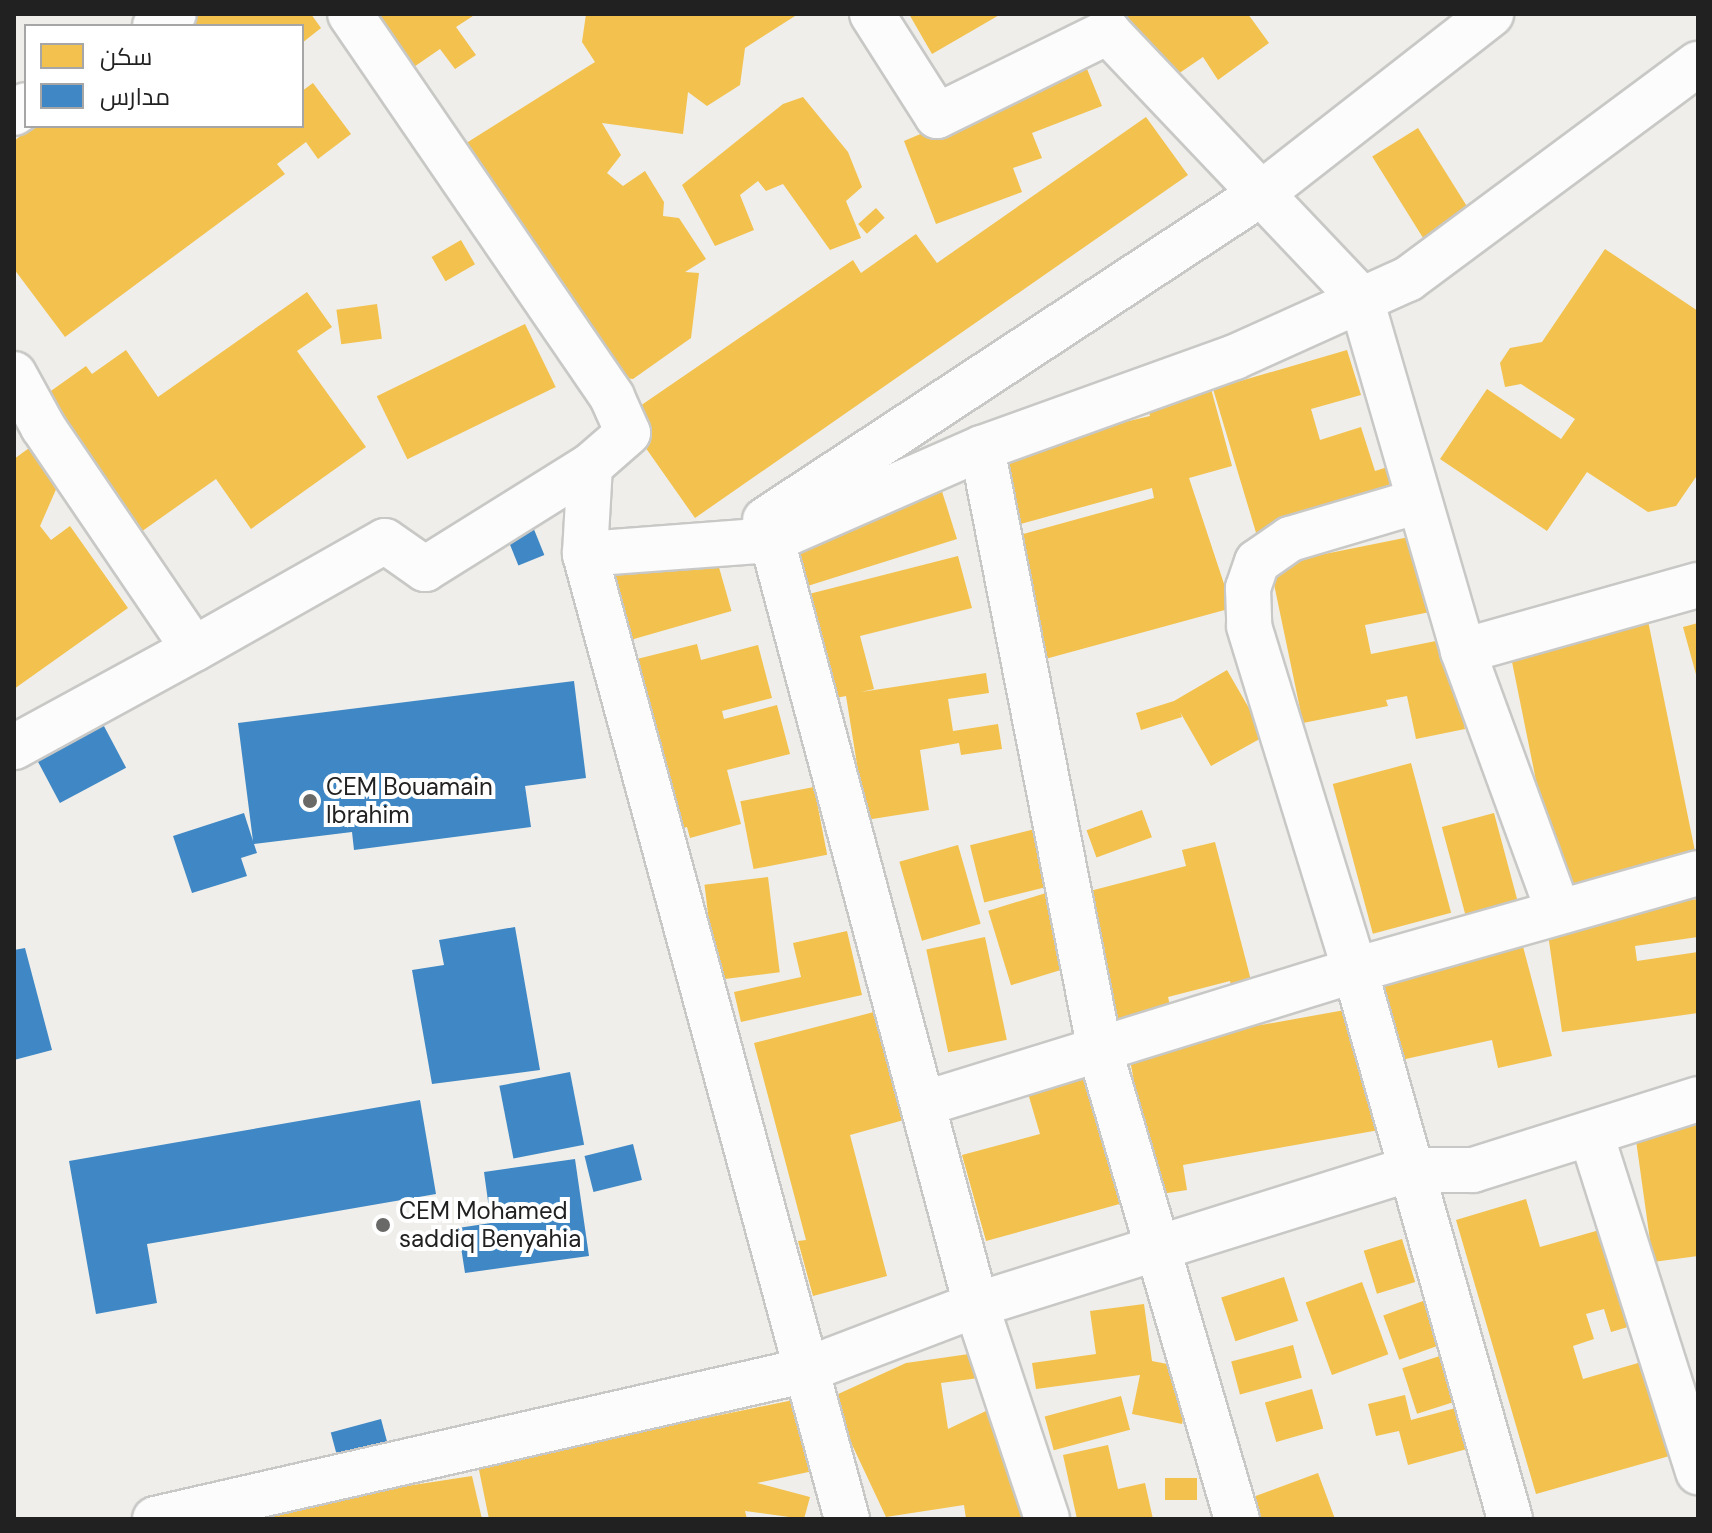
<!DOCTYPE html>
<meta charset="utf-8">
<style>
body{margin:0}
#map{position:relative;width:1712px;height:1533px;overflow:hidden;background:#efeeea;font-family:"DM Sans",Cairo,sans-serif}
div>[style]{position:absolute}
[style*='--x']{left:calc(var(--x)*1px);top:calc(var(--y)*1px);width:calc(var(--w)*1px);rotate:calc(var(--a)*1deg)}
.homes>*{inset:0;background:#f2c14e;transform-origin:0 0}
.schools>*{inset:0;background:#3f88c5;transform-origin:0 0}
.roads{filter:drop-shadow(2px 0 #c8c8c6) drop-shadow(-2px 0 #c8c8c6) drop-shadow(0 2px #c8c8c6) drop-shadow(0 -2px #c8c8c6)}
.street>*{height:44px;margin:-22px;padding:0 22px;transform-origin:22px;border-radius:22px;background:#fdfcfc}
.dots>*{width:22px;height:22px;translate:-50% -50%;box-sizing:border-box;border:4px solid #fff;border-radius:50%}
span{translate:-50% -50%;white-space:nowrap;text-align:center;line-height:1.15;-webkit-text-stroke:8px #fff;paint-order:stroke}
.poi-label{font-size:24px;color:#212121}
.left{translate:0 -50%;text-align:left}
.frame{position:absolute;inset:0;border:16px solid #212121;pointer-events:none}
.legend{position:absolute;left:24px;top:24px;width:280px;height:104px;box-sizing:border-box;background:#fff;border:2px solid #a6a6a6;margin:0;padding:10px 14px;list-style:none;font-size:24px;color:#212121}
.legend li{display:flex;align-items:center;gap:16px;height:40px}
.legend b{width:40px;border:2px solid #a6a6a6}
</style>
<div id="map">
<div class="homes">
<i style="clip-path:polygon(184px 14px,311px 14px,321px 28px,302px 43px,302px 26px,168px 26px)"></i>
<i style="clip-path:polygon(345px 14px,476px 14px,456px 27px,476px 55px,455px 69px,440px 49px,392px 82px)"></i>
<i style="clip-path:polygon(586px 14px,795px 16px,745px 48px,740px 85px,707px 106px,688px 92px,683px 134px,602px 123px,621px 155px,607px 173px,623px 186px,645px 171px,664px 202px,663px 216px,679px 218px,706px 259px,685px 272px,699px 273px,691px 338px,633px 379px,597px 375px,441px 159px,595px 62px,582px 42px)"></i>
<i style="clip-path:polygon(909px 14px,1001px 14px,932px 54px)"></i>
<i style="clip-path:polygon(1103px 14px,1248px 14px,1269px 43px,1218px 80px,1203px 57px,1156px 89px)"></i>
<i style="clip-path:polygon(1085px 64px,1102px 106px,1032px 133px,1042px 158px,1013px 168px,1022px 192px,936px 224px,904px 141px)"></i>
<i style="clip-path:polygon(313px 83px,351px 134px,318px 159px,306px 142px,277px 164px,285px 174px,65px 337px,14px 269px,14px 141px,33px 126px,302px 126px,302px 91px)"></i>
<i style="clip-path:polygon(803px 97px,848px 152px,862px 187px,846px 201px,861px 238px,830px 250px,783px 184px,766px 191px,758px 181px,740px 195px,754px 230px,715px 246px,682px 185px,783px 104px)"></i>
<i style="clip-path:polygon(1146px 117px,1188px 175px,695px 518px,624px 417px,853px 260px,861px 273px,916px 234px,937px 263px)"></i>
<i style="left:1418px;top:128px;width:107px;height:54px;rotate:58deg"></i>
<i style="left:876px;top:208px;width:13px;height:24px;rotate:48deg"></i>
<i style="left:461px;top:240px;width:28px;height:34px;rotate:60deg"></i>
<i style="clip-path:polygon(1605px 249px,1698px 311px,1698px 474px,1676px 506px,1648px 512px,1587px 472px,1547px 531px,1440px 459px,1487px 389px,1561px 439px,1575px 419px,1521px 384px,1505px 387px,1500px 363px,1510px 348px,1542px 342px)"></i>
<i style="clip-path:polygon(307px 292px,332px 327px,297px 351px,366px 447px,251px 529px,216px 479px,131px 539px,34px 403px,86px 366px,92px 374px,126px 350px,158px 397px)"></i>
<i style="left:377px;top:304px;width:35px;height:41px;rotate:82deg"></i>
<i style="left:525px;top:324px;width:70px;height:165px;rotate:64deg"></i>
<i style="clip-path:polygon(1347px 350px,1361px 395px,1311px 409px,1320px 440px,1361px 427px,1375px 471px,1400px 463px,1408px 491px,1257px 536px,1213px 389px)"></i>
<i style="clip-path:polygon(1210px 385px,1232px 466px,1189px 478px,1232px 608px,1038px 661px,1005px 539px,1154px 498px,1152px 488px,1002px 529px,982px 456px,1150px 416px,1146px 402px)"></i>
<i style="clip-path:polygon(36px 443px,61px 478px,40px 526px,51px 540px,70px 526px,128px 608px,14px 689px,14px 459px)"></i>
<i style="clip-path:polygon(940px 485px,957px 539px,798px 589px,776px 522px)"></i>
<i style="clip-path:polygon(1424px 534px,1440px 610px,1365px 625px,1371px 654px,1446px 639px,1465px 729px,1416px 739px,1407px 696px,1386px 700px,1388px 706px,1303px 723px,1270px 565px)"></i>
<i style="left:710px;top:536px;width:78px;height:116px;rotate:74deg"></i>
<i style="clip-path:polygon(958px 556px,972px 608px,860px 636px,874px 689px,861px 692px,986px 673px,989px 693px,948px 699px,953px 731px,998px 724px,1002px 749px,961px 755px,959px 743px,920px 750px,929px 810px,866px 820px,846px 696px,836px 698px,809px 594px)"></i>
<i style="clip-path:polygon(1645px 606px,1697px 861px,1558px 889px,1510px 652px,1624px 630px,1620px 610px)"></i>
<i style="clip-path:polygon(1698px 623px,1698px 678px,1697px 678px,1683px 627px)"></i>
<i style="clip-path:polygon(697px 644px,701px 660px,758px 645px,772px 698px,722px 711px,724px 719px,777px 705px,790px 754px,727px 770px,741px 824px,690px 838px,687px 827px,678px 830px,633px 660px)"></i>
<i style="clip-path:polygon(1227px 670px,1265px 736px,1211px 766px,1180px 712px,1182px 717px,1141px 730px,1136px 713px,1174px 701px)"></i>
<i style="left:1411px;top:763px;width:155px;height:81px;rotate:75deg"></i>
<i style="left:814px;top:787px;width:69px;height:75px;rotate:79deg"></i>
<i style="left:1142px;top:810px;width:29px;height:59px;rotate:70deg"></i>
<i style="left:1494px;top:813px;width:94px;height:54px;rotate:75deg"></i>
<i style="left:1035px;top:829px;width:59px;height:67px;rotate:76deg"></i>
<i style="clip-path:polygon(1215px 842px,1253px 988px,1233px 993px,1230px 981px,1168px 997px,1173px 1018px,1110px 1034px,1089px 953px,1105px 950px,1090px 891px,1186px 866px,1182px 850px)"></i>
<i style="left:958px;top:845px;width:82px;height:61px;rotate:74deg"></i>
<i style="left:768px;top:877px;width:96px;height:64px;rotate:83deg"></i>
<i style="left:1059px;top:889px;width:78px;height:74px;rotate:73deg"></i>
<i style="clip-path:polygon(1698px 899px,1698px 937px,1635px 946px,1637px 961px,1698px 952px,1698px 1013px,1562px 1032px,1546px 920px)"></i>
<i style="clip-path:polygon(847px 931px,862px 995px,741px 1022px,734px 992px,801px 977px,793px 943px)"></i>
<i style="left:985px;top:937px;width:105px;height:60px;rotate:78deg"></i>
<i style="clip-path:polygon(1521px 939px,1552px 1056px,1498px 1068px,1492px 1040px,1401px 1060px,1381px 969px)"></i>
<i style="clip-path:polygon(1356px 1008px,1379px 1130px,1183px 1165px,1187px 1190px,1155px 1195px,1128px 1049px)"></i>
<i style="clip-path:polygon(874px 1012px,884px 1046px,892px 1044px,911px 1118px,850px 1135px,887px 1276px,813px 1296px,798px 1241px,806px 1240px,754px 1043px)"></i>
<i style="clip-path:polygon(1092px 1072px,1134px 1200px,986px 1241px,962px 1155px,1040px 1134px,1027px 1090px)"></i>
<i style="clip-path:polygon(1698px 1124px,1698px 1256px,1653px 1262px,1635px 1133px)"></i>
<i style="clip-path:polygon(1526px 1199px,1540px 1247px,1610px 1227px,1638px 1324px,1611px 1332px,1604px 1309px,1586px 1314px,1594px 1339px,1573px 1346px,1583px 1379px,1645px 1361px,1673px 1455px,1536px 1494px,1456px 1220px)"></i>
<i style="left:1402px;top:1239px;width:45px;height:40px;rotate:73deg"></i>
<i style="left:1284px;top:1277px;width:46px;height:66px;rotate:72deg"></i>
<i style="left:1362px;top:1282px;width:77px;height:60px;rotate:70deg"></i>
<i style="left:1434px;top:1297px;width:47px;height:54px;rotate:70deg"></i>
<i style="clip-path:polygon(1144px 1304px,1152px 1361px,1193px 1369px,1182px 1424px,1132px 1414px,1140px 1375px,1036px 1389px,1032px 1363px,1096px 1354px,1090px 1311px)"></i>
<i style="left:1293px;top:1345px;width:34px;height:64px;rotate:75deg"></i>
<i style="clip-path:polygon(990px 1351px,994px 1376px,941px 1383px,948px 1429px,988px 1410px,1054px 1504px,1023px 1519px,966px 1519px,964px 1505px,886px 1517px,840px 1419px,836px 1395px,906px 1363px)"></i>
<i style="left:1446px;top:1354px;width:48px;height:46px;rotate:72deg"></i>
<i style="left:1312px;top:1389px;width:41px;height:49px;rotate:74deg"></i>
<i style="clip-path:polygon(1405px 1395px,1411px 1420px,1467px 1405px,1478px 1446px,1408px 1465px,1399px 1431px,1376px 1436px,1368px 1404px)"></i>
<i style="left:1121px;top:1396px;width:35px;height:79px;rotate:75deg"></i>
<i style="clip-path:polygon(798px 1399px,813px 1471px,757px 1483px,810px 1497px,804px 1519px,745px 1511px,747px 1519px,489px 1519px,478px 1465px)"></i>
<i style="clip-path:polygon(1108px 1445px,1118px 1489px,1145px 1483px,1153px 1519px,1077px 1519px,1063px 1455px)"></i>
<i style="clip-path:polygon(1318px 1473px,1335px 1519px,1261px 1519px,1253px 1497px)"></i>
<i style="clip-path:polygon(472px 1476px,482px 1519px,266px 1519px,263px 1508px)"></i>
<i style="left:1165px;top:1478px;width:32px;height:22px"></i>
</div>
<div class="schools">
<i style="left:529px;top:517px;width:41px;height:28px;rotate:68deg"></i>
<i style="clip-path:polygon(574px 681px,586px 778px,525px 786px,531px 827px,354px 850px,352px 832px,254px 844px,257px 853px,241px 858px,247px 876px,192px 893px,173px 836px,244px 813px,253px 841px,238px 723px)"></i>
<i style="left:97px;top:713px;width:62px;height:75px;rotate:62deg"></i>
<i style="clip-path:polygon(515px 927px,540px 1070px,432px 1084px,412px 970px,444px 965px,439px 940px)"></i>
<i style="clip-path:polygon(25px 948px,52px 1050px,14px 1060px,14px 950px)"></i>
<i style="left:570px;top:1072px;width:74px;height:72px;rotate:79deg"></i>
<i style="clip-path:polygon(420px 1100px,436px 1194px,147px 1244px,157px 1303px,96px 1314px,69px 1161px)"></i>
<i style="left:633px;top:1144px;width:37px;height:50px;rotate:76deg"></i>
<i style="clip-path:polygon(575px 1159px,589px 1256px,465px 1273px,458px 1228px,491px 1223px,484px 1172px)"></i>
<i style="left:381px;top:1419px;width:23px;height:52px;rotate:75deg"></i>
</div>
<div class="roads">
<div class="street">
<i style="--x:350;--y:14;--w:464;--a:55.6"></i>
<i style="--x:612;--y:397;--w:39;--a:66"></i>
<i style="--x:628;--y:433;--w:50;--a:139"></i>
<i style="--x:872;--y:14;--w:121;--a:57.5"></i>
<i style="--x:937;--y:116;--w:191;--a:-26.2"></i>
<i style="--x:1108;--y:32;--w:368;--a:46.5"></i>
<i style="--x:1361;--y:299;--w:366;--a:73.8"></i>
<i style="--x:1463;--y:651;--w:277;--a:69.9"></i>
<i style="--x:155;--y:26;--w:22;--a:-32"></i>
<i style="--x:14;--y:113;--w:14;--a:-34"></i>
<i style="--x:14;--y:374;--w:60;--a:61.3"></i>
<i style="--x:43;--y:427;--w:268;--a:55.8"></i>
<i style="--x:194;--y:649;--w:205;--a:151.4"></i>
<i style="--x:982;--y:448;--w:614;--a:78.93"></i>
<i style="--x:1100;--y:1051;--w:488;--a:73.7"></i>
<i style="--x:1419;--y:501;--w:134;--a:163.6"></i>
<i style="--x:1290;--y:539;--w:40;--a:145.1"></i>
<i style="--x:1257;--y:562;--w:28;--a:109"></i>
<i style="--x:1248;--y:588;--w:38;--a:88"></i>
<i style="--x:1249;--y:626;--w:360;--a:72.9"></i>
<i style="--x:1355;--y:970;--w:570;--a:74.23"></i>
<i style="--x:765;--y:520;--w:595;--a:-33.34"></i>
<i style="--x:1262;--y:193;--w:291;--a:-38"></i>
<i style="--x:772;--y:540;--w:792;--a:75.07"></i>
<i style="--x:976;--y:1305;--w:225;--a:71.6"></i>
<i style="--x:585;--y:554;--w:188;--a:-4.3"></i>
<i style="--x:772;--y:540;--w:229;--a:-23.7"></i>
<i style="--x:982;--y:448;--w:269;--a:-19.8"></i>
<i style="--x:1235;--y:357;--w:190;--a:-24.3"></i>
<i style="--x:1408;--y:279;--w:361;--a:-36.6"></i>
<i style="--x:194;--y:649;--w:219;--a:-29.5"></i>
<i style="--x:385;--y:541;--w:49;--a:35"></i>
<i style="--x:425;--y:569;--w:195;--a:-32"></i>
<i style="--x:590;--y:466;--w:88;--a:93.3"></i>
<i style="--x:585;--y:554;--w:1000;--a:74.81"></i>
<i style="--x:1463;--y:651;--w:244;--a:-15.7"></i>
<i style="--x:926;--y:1103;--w:449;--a:-17.2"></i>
<i style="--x:1355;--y:970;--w:356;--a:-15.8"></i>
<i style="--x:1591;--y:1134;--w:355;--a:72.4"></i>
<i style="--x:155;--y:1519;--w:665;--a:-12.87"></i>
<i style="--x:803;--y:1371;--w:185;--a:-20.9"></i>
<i style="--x:976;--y:1305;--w:453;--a:-17.4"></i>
<i style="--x:1408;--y:1170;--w:65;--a:0"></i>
<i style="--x:1473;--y:1170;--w:236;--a:-17.5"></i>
</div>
</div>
<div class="dots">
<i style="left:310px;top:801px;background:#696967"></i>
<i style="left:383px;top:1225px;background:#696967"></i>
</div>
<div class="poi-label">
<span class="left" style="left:326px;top:801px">CEM Bouamain<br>Ibrahim</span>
<span class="left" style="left:399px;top:1225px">CEM Mohamed<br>saddiq Benyahia</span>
</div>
<div class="frame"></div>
<ul class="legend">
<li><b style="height:22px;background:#f2c14e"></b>سكن</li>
<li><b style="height:22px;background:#3f88c5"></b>مدارس</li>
</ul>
</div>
